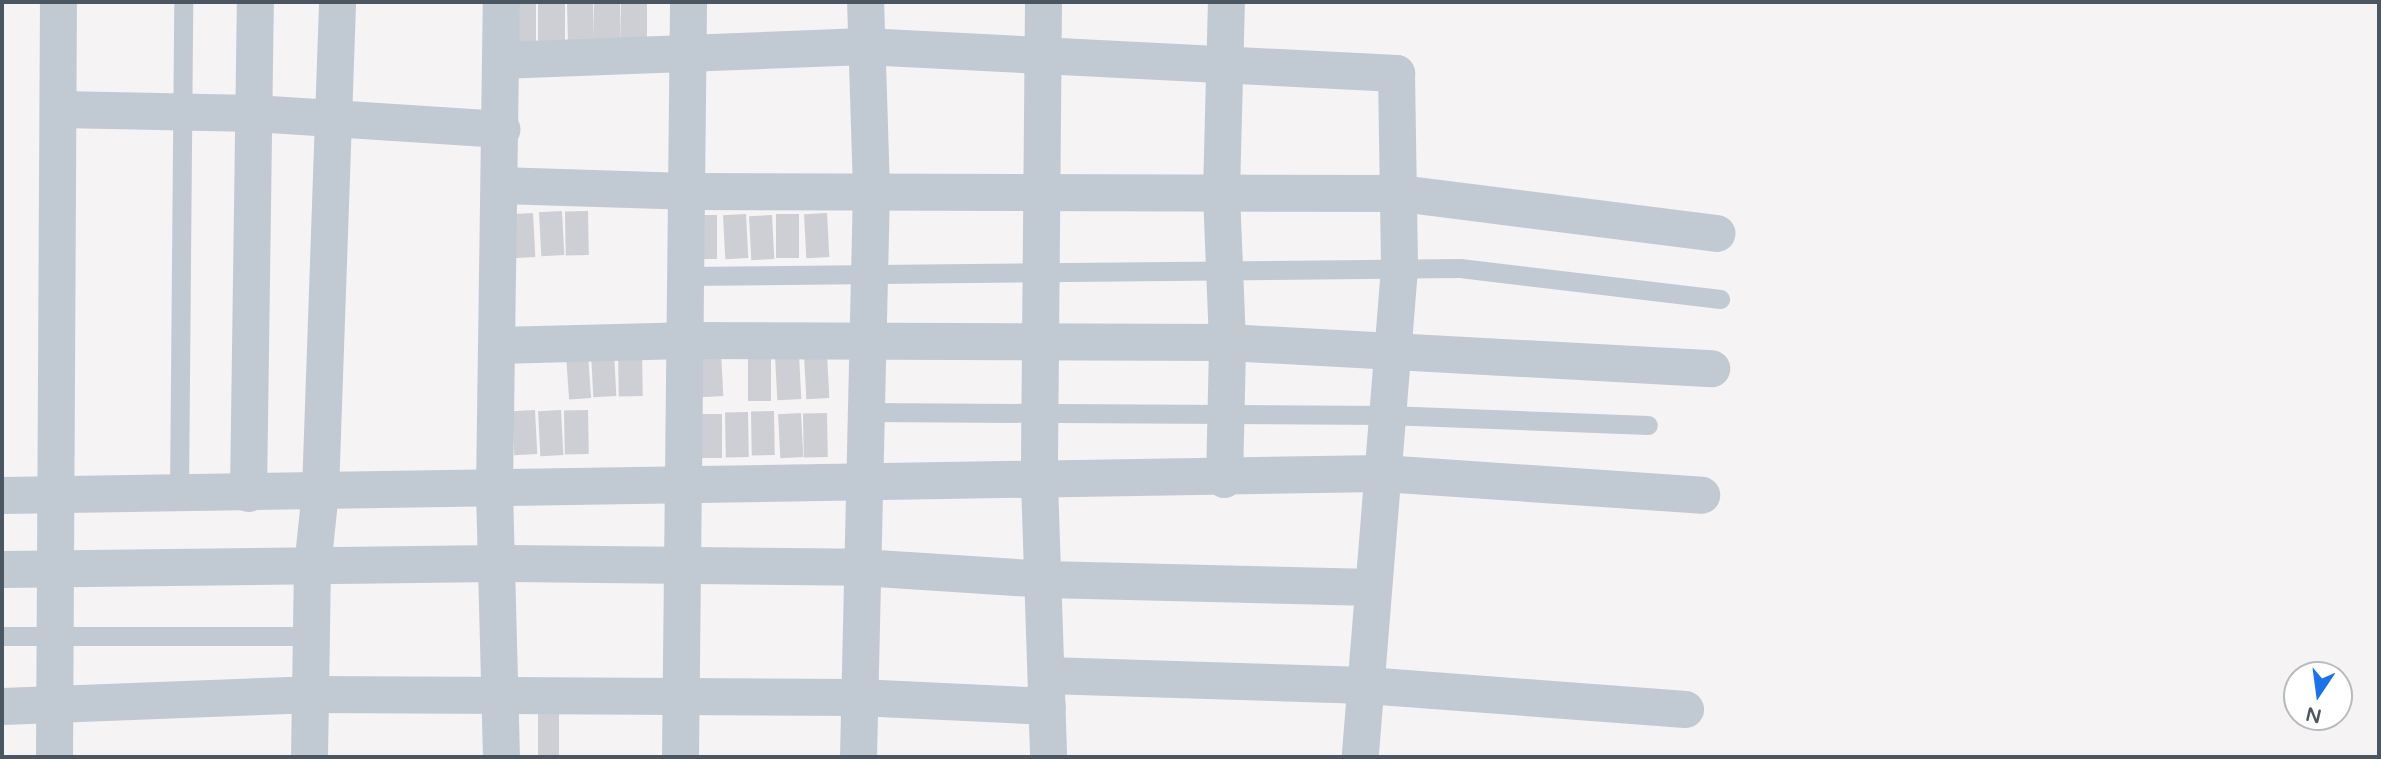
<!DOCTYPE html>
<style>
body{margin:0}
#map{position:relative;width:2381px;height:759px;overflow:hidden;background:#f5f3f3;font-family:"Varela Round",sans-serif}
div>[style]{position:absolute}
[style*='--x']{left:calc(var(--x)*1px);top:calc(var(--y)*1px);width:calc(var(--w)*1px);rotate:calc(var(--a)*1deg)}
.building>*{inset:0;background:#cdcfd5;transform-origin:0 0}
.lane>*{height:19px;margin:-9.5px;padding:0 9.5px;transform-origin:9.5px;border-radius:9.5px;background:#c1cad2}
.street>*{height:37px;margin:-18.5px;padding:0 18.5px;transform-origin:18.5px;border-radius:18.5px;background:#c1cad2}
span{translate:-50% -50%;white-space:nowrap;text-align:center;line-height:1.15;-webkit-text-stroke:6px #fff;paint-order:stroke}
.frame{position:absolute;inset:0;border:4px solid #4a5661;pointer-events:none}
.north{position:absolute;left:2283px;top:661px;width:70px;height:70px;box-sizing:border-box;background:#fff;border:2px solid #b7bbc0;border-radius:50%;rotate:193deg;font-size:19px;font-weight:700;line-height:28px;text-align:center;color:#4a5661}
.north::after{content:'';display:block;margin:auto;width:24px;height:32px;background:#1a73e8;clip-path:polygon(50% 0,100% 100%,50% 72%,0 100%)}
</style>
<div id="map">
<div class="building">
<i style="left:510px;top:2px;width:26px;height:43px"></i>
<i style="left:538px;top:2px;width:27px;height:43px"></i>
<i style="clip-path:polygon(567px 2px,593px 2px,594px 38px,594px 2px,620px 2px,621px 44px,568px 46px)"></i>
<i style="left:621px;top:2px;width:26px;height:41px"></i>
<i style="left:562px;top:211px;width:44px;height:23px;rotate:87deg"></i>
<i style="left:588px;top:211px;width:44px;height:23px;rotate:89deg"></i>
<i style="left:533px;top:213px;width:44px;height:23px;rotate:87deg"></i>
<i style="left:827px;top:213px;width:44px;height:23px;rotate:87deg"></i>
<i style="left:746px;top:214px;width:44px;height:23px;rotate:87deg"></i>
<i style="left:776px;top:214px;width:23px;height:44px"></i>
<i style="left:694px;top:215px;width:23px;height:44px"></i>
<i style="left:772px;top:215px;width:44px;height:23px;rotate:87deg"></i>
<i style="left:614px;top:352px;width:44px;height:23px;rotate:87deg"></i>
<i style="left:642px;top:352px;width:44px;height:24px;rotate:89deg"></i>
<i style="left:721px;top:352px;width:44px;height:23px;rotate:87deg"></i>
<i style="left:588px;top:354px;width:44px;height:22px;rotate:86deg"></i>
<i style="left:827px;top:354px;width:44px;height:23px;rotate:87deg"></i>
<i style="left:799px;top:355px;width:44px;height:24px;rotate:87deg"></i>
<i style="left:748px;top:356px;width:23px;height:45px"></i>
<i style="left:535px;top:410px;width:44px;height:23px;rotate:87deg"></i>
<i style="left:561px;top:410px;width:45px;height:23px;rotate:87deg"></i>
<i style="left:588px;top:410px;width:44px;height:24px;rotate:89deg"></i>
<i style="left:774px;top:411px;width:44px;height:23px;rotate:89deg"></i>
<i style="left:748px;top:412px;width:45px;height:23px;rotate:89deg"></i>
<i style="left:801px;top:413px;width:44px;height:23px;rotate:87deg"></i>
<i style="left:827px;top:413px;width:44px;height:24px;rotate:89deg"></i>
<i style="left:699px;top:414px;width:23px;height:44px"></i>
<i style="left:538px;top:713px;width:21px;height:44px"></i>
</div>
<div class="lane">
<i style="--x:685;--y:276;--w:775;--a:-0.59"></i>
<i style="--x:1460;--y:268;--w:262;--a:6.8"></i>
<i style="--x:865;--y:412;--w:522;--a:0.33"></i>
<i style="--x:1387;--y:415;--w:261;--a:2.2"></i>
<i style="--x:179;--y:493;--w:491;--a:-89.5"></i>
<i style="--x:2;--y:636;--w:309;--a:0"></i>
</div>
<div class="street">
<i style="--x:1043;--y:2;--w:479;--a:90.5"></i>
<i style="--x:1039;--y:481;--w:276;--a:88.1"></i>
<i style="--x:502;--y:60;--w:362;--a:-2.2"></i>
<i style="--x:864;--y:46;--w:533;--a:2.91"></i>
<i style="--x:1396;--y:73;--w:195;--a:89.1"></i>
<i style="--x:1399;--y:268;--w:491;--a:94.6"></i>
<i style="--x:61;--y:109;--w:193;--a:1.2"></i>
<i style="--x:254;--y:113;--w:248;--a:3.7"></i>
<i style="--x:499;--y:185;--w:187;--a:1.8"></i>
<i style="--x:686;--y:191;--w:714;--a:0.16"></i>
<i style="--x:1400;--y:193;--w:319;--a:7.2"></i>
<i style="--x:499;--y:345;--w:186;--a:-1.5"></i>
<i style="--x:685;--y:340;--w:542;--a:0.21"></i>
<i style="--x:1227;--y:342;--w:485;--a:3.1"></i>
<i style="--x:1224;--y:479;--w:137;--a:-88.7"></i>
<i style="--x:1227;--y:342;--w:151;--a:-92.3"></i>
<i style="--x:1221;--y:191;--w:189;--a:-88.5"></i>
<i style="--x:248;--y:493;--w:491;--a:-89.2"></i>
<i style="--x:2;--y:495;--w:1380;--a:-0.91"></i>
<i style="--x:1382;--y:473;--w:320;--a:3.9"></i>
<i style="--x:2;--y:569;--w:495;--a:-0.7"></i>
<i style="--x:497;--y:563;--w:364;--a:0.6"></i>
<i style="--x:861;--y:567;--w:184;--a:3.7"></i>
<i style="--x:1045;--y:579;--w:328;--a:1.4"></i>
<i style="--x:1047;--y:675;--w:319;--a:1.8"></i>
<i style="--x:1366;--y:685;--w:320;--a:4.3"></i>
<i style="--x:2;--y:706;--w:307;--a:-2.2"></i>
<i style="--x:309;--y:694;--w:549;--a:0.31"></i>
<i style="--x:858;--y:697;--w:189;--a:2.7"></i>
<i style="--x:54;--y:757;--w:755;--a:-89.7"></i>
<i style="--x:309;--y:757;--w:190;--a:-89.1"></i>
<i style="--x:312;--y:567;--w:76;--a:-84"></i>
<i style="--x:320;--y:491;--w:489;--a:-88"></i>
<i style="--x:501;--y:757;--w:268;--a:-91.5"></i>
<i style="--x:494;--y:489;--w:487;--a:-89.2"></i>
<i style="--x:680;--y:757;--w:755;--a:-89.39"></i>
<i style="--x:858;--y:757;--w:567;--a:-88.69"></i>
<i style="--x:871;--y:190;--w:188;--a:-91.8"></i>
</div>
<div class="frame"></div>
<div class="north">N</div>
</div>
